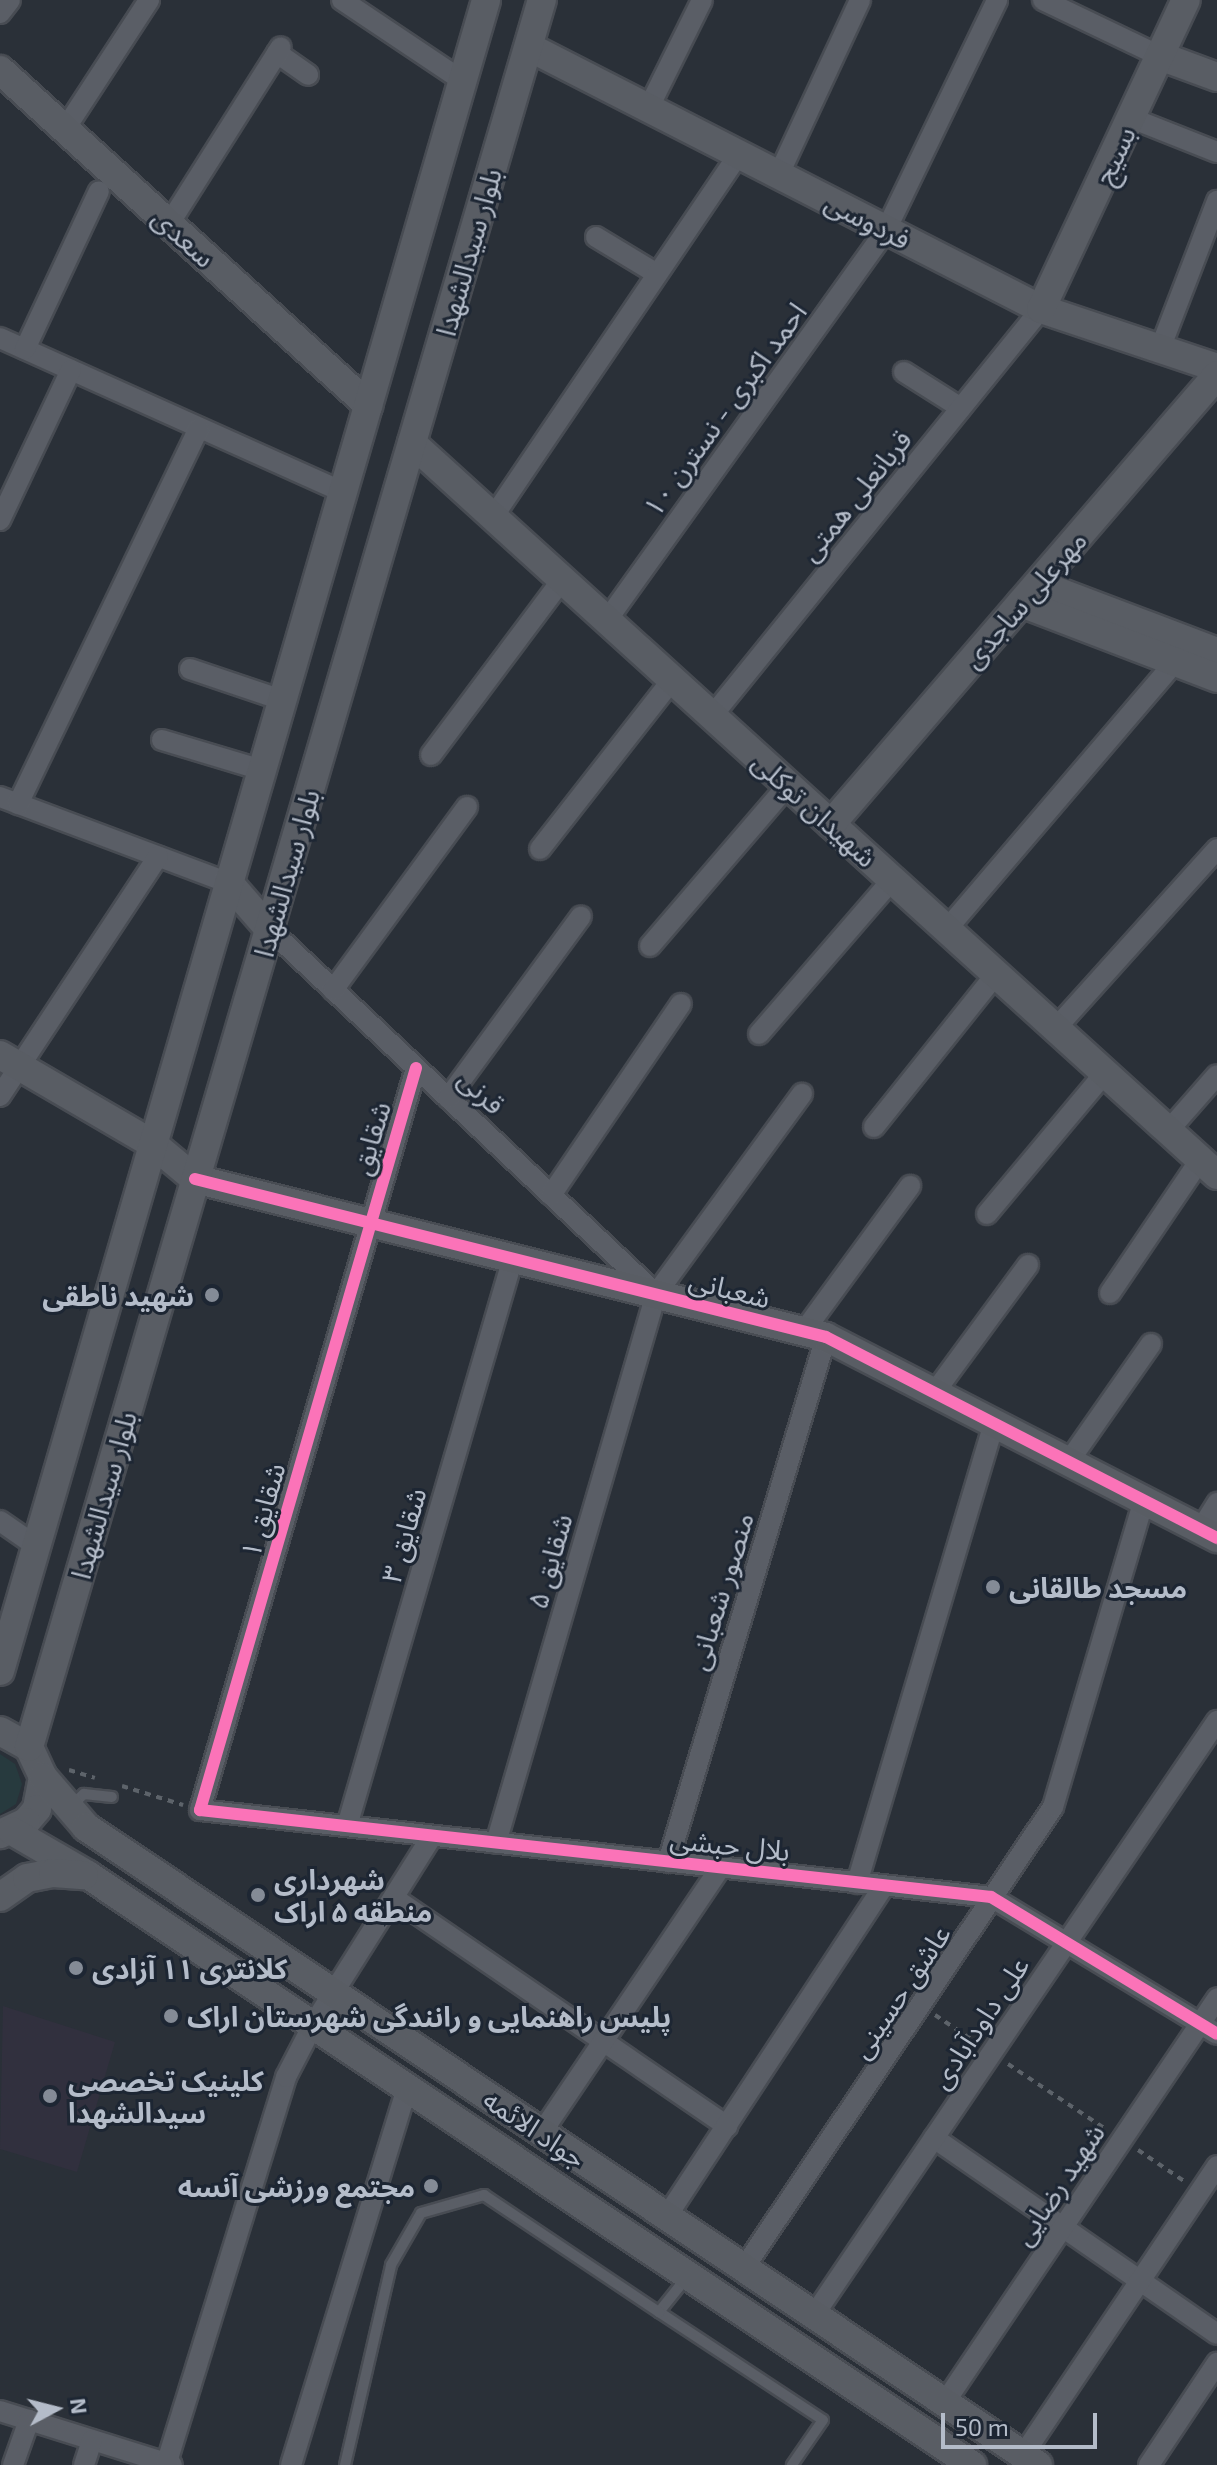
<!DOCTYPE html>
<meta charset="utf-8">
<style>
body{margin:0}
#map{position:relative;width:1217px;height:2465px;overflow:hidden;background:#2a3038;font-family:"Exo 2","Noto Sans Arabic",sans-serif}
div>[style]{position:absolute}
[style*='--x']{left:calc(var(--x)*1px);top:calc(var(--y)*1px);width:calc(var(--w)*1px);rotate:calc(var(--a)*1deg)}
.medical>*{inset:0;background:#31303e}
.green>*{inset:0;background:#273a3e}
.path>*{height:4px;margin-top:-2px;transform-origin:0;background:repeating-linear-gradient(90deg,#5d636a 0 6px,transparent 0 12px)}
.roads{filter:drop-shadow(2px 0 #484c53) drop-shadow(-2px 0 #484c53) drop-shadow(0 2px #484c53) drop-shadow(0 -2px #484c53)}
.lane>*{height:10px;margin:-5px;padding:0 5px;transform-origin:5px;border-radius:5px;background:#5a5e66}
.street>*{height:20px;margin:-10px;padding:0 10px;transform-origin:10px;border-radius:10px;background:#5a5e66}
.secondary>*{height:28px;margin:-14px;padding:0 14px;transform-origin:14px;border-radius:14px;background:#595d64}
.cycleway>*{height:12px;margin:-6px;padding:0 6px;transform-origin:6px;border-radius:6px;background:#fb73b8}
.dots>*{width:22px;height:22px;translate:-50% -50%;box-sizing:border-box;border:4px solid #1d2633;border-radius:50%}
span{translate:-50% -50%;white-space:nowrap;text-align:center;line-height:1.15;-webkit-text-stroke:6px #1d2633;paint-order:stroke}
.street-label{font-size:28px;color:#b4bcc9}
.poi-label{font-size:28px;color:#b4bcc9;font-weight:700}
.right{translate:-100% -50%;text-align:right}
.left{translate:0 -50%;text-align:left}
.north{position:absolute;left:16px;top:2369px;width:80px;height:80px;-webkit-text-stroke:6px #1d2633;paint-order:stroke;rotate:83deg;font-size:22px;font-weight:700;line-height:32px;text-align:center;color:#b4bcc9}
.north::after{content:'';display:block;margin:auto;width:28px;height:36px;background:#b4bcc9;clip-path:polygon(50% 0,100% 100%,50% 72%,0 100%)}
.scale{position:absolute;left:941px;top:2413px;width:156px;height:36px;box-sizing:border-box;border:4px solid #b4bcc9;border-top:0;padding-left:10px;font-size:24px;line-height:28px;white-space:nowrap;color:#b4bcc9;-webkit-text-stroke:6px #1d2633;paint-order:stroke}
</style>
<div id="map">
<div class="medical">
<i style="clip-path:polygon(3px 2006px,115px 2042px,77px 2172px,0 2149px)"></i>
</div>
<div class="green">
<i style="clip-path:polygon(0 1754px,15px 1764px,22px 1784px,16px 1804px,0 1814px)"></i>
</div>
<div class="path">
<i style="--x:69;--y:1770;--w:27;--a:17"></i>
<i style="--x:122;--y:1786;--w:64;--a:17.3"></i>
<i style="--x:935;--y:2015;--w:50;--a:33.7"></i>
<i style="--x:1008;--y:2064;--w:119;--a:33.7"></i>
<i style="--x:1138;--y:2150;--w:55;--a:34"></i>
</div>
<div class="roads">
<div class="lane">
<i style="--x:71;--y:1806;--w:18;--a:-43"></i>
<i style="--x:84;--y:1794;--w:28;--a:6"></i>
<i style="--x:687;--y:2277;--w:45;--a:128.7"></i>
<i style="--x:659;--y:2312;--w:196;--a:33.4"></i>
<i style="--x:823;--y:2420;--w:55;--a:124.6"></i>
<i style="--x:345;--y:2465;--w:205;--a:-77"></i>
<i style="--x:391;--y:2265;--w:60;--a:-60"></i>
<i style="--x:421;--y:2213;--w:66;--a:-15.9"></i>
<i style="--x:484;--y:2195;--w:211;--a:33.8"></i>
</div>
<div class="street">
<i style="--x:342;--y:0;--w:146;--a:33.8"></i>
<i style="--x:1043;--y:0;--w:130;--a:25.6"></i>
<i style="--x:0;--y:13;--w:16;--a:-52"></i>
<i style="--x:277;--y:53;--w:38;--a:35"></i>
<i style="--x:649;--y:107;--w:119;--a:-63.6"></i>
<i style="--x:1131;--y:118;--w:92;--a:21.6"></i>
<i style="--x:65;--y:129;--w:154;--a:-56.9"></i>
<i style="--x:779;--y:174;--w:192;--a:-65"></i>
<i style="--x:169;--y:224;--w:209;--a:-57.7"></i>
<i style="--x:596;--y:237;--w:71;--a:31.2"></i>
<i style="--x:0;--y:338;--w:376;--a:24.2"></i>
<i style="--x:25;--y:349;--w:174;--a:-64.9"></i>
<i style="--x:1160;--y:349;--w:159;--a:-68.9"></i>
<i style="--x:904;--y:372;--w:67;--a:32.3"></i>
<i style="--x:493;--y:517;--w:439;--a:-55.9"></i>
<i style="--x:0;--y:520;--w:166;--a:-64.7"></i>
<i style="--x:607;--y:620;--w:480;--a:-54.4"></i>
<i style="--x:886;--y:230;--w:255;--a:-64.2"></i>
<i style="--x:190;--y:669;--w:97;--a:18.6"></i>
<i style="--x:712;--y:716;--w:523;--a:-51.05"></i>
<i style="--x:162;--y:740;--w:104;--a:16.7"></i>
<i style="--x:431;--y:755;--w:219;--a:-53.2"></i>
<i style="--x:0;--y:797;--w:245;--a:20.6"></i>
<i style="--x:18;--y:804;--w:417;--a:-64.3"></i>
<i style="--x:540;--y:849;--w:214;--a:-52"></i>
<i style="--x:269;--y:929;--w:528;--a:43.31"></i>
<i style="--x:947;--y:929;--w:351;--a:-49.5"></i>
<i style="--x:650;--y:946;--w:212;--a:-49.4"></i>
<i style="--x:333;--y:990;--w:227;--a:-53.8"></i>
<i style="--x:1056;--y:1028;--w:241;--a:-48"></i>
<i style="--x:759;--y:1034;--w:203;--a:-49.2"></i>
<i style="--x:416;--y:1068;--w:773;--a:106.23"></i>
<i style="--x:200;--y:1810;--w:796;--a:6.28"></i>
<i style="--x:991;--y:1897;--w:264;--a:31.2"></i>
<i style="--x:0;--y:1096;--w:287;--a:-56.6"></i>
<i style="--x:448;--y:1098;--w:225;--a:-53.8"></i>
<i style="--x:874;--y:1127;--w:196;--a:-51.4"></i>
<i style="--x:1168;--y:1131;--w:74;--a:-48.8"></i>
<i style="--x:551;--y:1195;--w:231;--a:-55.8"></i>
<i style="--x:987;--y:1214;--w:184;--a:-50.1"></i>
<i style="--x:1110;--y:1293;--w:161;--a:-55.9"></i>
<i style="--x:804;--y:1331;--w:180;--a:-53.8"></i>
<i style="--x:934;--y:1393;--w:159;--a:-53.7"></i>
<i style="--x:1069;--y:1461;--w:143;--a:-55"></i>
<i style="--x:0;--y:1521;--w:44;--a:34.8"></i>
<i style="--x:1201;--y:1529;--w:31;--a:-58"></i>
<i style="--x:347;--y:1826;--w:592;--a:-73.71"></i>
<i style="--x:496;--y:1843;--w:572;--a:-73.75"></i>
<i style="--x:656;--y:1294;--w:248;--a:-53.9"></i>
<i style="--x:668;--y:1862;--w:548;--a:-73.25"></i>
<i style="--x:857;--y:1883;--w:480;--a:-73.4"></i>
<i style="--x:394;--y:1898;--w:404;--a:34.4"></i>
<i style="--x:542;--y:2132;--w:318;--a:-56"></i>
<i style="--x:934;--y:2138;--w:344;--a:34.7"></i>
<i style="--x:667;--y:2216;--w:395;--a:-56.7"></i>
<i style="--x:744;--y:2268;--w:555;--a:-56.17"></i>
<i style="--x:1053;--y:1807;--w:320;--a:-73.5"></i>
<i style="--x:814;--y:2315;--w:718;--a:-55.85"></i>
<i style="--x:945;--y:2402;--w:487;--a:-56"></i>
<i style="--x:0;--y:2411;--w:180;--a:17.4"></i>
<i style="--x:1023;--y:2455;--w:348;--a:-56.1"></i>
<i style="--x:13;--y:2465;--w:48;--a:-70.4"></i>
<i style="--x:84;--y:2465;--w:26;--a:-72"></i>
<i style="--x:166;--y:2465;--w:406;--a:-72.8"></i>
<i style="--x:286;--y:2077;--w:59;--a:-62.6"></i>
<i style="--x:313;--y:2025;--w:223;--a:-57.8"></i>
<i style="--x:291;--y:2465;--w:394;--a:-72.9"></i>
<i style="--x:1149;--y:2465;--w:123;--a:-56.3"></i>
</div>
<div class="secondary">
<i style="--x:529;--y:47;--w:575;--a:27.1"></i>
<i style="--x:1041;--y:309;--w:186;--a:18.5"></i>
<i style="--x:1160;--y:56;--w:61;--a:20.2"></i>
<i style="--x:0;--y:70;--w:498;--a:42.3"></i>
<i style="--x:1041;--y:309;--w:341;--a:-64.9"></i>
<i style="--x:412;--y:443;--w:1088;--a:42.28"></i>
<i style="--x:1038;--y:584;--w:191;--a:20.8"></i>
<i style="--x:1021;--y:603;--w:210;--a:20.9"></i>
<i style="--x:831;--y:824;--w:592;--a:-49.31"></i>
<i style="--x:229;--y:883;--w:61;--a:49"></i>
<i style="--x:0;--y:1055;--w:177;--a:30.2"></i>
<i style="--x:153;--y:1144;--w:55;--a:39.8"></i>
<i style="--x:195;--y:1179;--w:650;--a:14.06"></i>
<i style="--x:826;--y:1337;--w:440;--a:27.2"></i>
<i style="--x:0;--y:1671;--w:1740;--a:-73.78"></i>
<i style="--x:0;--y:1731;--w:33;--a:29"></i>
<i style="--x:29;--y:1747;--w:33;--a:65"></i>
<i style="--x:43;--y:1777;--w:33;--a:101"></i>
<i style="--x:37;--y:1809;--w:17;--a:130"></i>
<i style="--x:26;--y:1822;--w:29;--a:155"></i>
<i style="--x:29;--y:1747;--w:1821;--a:-73.64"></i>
<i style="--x:43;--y:1777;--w:66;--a:49.3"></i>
<i style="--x:86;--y:1827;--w:1146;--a:33.83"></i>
<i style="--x:12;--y:1831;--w:88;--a:30.1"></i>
<i style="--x:88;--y:1875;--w:1063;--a:33.72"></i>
<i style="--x:0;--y:1897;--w:33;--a:-35"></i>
<i style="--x:27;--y:1878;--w:26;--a:-11"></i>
<i style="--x:53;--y:1873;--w:31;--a:4"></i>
</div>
</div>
<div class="cycleway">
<i style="--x:416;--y:1068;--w:773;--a:106.23"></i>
<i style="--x:200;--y:1810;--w:796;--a:6.28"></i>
<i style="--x:991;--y:1897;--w:264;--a:31.2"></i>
<i style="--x:195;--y:1179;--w:650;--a:14.06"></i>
<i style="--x:826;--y:1337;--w:440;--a:27.2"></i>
</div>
<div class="dots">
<i style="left:212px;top:1295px;background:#848b96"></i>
<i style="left:993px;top:1587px;background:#848b96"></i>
<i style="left:258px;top:1895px;background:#848b96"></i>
<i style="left:76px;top:1968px;background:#848b96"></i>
<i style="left:171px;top:2016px;background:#848b96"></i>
<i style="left:50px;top:2096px;background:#848b96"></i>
<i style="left:431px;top:2186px;background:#848b96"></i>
</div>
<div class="street-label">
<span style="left:1114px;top:155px;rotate:-65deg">بسیج</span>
<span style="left:868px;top:220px;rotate:27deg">فردوسی</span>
<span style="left:184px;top:237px;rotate:42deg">سعدی</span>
<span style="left:468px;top:252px;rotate:-74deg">بلوار سیدالشهدا</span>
<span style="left:724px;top:409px;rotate:-54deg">احمد اکبری - نسترن ۱۰</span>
<span style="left:855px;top:495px;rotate:-51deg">قربانعلی همتی</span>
<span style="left:1024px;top:599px;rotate:-49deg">مهرعلی ساجدی</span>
<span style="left:815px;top:809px;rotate:42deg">شهیدان توکلی</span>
<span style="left:286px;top:873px;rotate:-74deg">بلوار سیدالشهدا</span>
<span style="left:482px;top:1091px;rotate:43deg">قرنی</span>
<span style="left:370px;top:1138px;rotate:-73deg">شقایق</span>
<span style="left:730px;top:1288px;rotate:14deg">شعبانی</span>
<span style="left:103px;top:1495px;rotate:-74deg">بلوار سیدالشهدا</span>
<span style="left:262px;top:1510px;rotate:-74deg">شقایق ۱</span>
<span style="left:403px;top:1535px;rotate:-74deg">شقایق ۳</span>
<span style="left:549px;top:1561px;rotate:-74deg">شقایق ۵</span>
<span style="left:720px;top:1591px;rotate:-73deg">منصور شعبانی</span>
<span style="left:730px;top:1844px;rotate:6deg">بلال حبشی</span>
<span style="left:900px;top:1991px;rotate:-56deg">عاشق حسینی</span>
<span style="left:979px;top:2022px;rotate:-56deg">علی داودآبادی</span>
<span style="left:535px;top:2128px;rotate:34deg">جواد الائمه</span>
<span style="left:1058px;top:2184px;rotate:-56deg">شهید رضایی</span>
</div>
<div class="poi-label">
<span class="right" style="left:194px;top:1295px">شهید ناطقی</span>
<span class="left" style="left:1009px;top:1587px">مسجد طالقانی</span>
<span class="left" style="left:274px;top:1895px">شهرداری<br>منطقه ۵ اراک</span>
<span class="left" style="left:92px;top:1968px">کلانتری ۱۱ آزادی</span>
<span class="left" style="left:187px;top:2016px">پلیس راهنمایی و رانندگی شهرستان اراک</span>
<span class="left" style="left:68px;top:2096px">کلینیک تخصصی<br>سیدالشهدا</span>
<span class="right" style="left:415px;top:2186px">مجتمع ورزشی آنسه</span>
</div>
<div class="north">N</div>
<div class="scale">50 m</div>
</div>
